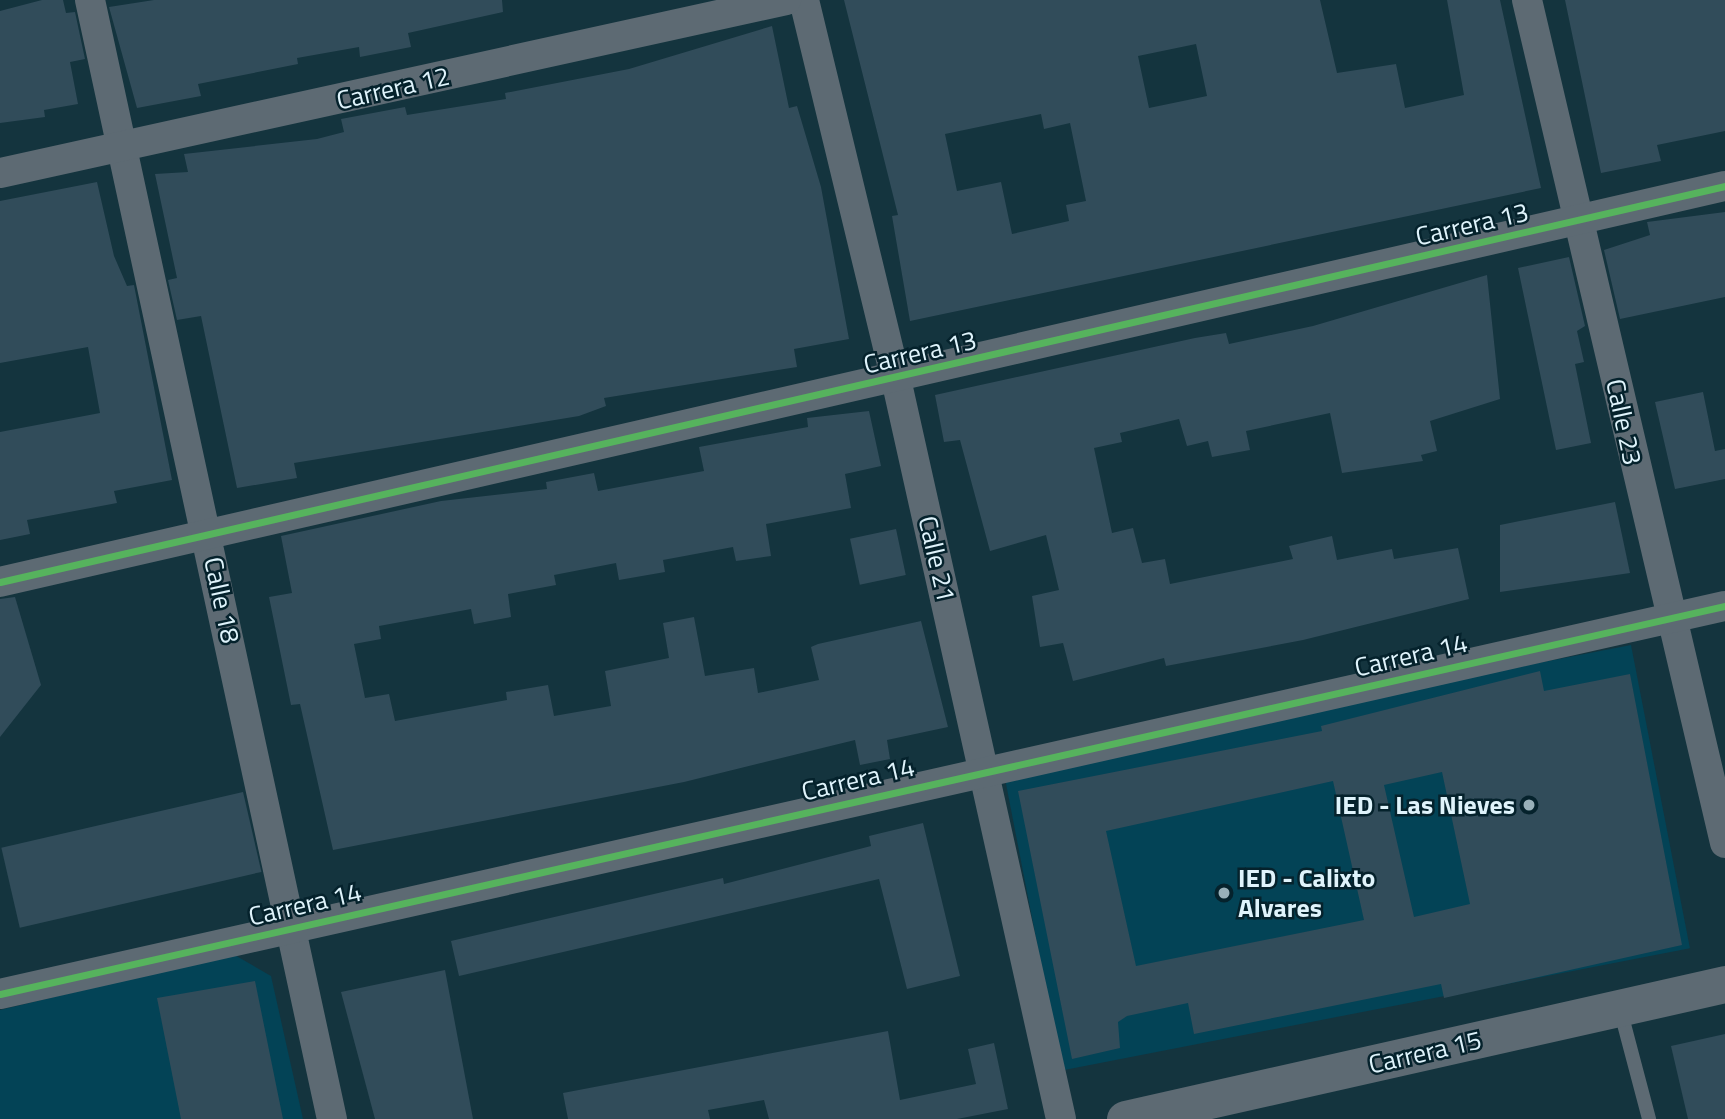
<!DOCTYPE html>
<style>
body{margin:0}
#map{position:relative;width:1725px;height:1119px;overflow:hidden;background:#14343e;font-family:"Titillium Web",sans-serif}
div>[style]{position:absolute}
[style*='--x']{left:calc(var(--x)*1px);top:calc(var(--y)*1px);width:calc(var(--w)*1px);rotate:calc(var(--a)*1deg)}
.built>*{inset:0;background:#034356;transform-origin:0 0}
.building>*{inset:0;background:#314c5a;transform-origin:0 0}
.service>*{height:14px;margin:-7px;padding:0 7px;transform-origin:7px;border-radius:7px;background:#5d6a73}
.minor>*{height:30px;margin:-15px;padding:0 15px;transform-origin:15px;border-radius:15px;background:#5d6a73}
.tertiary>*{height:37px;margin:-18.5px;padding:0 18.5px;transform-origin:18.5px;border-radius:18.5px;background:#5d6a73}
.cycleway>*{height:7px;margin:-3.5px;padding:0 3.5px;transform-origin:3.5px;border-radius:3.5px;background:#56b35d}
.dots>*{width:19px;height:19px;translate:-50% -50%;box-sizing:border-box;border:4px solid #05222c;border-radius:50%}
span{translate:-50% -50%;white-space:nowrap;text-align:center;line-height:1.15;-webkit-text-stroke:5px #05222c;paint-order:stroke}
.street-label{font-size:26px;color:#dff3fb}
.poi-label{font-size:26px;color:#dff3fb;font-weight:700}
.right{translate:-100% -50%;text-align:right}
.left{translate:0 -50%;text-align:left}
</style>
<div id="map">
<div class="built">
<i style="left:1631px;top:645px;width:309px;height:640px;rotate:79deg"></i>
<i style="clip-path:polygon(233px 954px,271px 976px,303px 1119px,0 1119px,0 1010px)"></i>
</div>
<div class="building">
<i style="clip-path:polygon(42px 0,63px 0,66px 13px,75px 12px,85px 59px,70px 62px,78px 104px,44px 110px,45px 117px,0 123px,0 11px)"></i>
<i style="clip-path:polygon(154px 0,502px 0,503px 12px,408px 33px,411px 47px,360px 57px,359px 47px,297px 58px,298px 64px,198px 84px,201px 96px,137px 108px,109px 7px)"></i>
<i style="clip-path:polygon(evenodd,844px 0,1320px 0,1337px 73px,1396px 64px,1405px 108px,1464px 95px,1447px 0,1500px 0,1541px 188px,910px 321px,892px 216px,898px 215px,844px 0,1196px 44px,1207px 96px,1149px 108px,1138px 56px,1196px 44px,844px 0,1041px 114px,1044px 129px,1070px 123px,1086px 201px,1066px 205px,1069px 221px,1012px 234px,1001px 182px,957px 191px,945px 134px,1041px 114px)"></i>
<i style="clip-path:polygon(1565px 0,1725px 0,1725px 131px,1657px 145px,1661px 161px,1601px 173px)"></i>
<i style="clip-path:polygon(772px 26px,789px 108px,797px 106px,821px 187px,849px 339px,794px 349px,797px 367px,604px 398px,606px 406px,579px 416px,294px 463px,297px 478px,237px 488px,201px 316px,177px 320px,168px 280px,177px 278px,155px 174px,188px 172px,184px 154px,317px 139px,344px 132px,341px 119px,405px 107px,407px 115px,506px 99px,505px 93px,629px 69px)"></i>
<i style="clip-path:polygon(97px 182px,114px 256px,127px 286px,134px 285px,172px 480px,114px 491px,117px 503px,27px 520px,30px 534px,0 540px,0 432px,100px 413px,88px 347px,0 363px,0 201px)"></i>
<i style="clip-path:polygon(1725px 212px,1725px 297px,1620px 319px,1604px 250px,1650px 235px,1647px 222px)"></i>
<i style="clip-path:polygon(1569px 257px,1585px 326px,1577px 331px,1584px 362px,1575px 364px,1591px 443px,1556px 450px,1518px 268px)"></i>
<i style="clip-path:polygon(1487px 275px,1500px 399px,1430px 421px,1437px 451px,1421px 455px,1423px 461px,1342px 473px,1330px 413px,1246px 431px,1250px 450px,1212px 457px,1208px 441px,1187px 446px,1179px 419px,1120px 433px,1122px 442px,1094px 448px,1112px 533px,1133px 528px,1142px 563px,1165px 559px,1170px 584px,1293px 559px,1289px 546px,1332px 536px,1337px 560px,1392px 549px,1394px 559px,1458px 548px,1469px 599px,1303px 640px,1166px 666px,1164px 658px,1073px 681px,1063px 643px,1040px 647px,1032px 596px,1059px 590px,1046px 535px,990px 551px,960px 440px,944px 442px,935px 395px,1195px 338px,1226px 333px,1229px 344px,1313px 326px)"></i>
<i style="clip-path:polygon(1703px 392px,1715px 451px,1725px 449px,1725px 479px,1675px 489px,1655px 402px)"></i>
<i style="clip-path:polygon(869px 411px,881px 466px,845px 474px,851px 508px,766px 524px,771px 556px,736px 561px,733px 547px,663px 560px,665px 572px,619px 580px,616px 563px,554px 575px,556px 585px,508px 594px,511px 617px,474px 624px,471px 609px,379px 626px,381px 639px,354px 644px,365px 698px,389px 694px,395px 721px,507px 700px,506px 692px,548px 685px,554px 716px,611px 706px,605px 671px,669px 658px,663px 623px,694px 617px,705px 676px,754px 668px,758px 693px,819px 680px,811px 647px,818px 644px,921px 621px,948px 727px,887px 740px,890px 759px,860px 765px,855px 740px,684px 782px,333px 850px,300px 704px,291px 705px,269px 597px,292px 593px,281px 536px,441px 501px,547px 489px,546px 482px,594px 473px,598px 491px,704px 471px,699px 447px,808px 427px,807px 418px)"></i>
<i style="clip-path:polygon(1615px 502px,1630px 573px,1500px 592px,1500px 525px)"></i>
<i style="left:896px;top:529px;width:47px;height:47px;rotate:78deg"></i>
<i style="clip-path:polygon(15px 597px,41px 685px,0 737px,0 599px)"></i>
<i style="clip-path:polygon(evenodd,1540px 671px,1544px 691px,1630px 674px,1682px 945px,1444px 998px,1441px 984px,1194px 1034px,1188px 1003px,1127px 1016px,1118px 1022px,1120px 1048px,1072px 1059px,1018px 791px,1322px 731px,1321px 726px,1540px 671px,1442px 772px,1470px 904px,1414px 917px,1384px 785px,1442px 772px,1540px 671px,1333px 781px,1364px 920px,1136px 966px,1106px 831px,1333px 781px)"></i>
<i style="left:243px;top:792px;width:82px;height:248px;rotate:77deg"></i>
<i style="clip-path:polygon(923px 823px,960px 976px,907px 989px,879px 879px,459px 976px,451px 941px,723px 878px,724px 884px,871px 846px,869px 836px)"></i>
<i style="clip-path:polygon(445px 970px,473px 1119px,375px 1119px,341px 992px)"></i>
<i style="clip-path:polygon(255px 981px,283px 1119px,181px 1119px,157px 998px)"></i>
<i style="clip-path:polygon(888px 1031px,900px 1100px,976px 1084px,968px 1049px,994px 1043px,1008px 1109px,957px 1119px,769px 1119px,764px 1100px,708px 1110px,710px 1119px,568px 1119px,563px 1093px)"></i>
<i style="clip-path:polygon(1725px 1034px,1725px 1119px,1688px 1119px,1671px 1046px)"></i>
</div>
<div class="service">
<i style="--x:1620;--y:1009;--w:114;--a:75.2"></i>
</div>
<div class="minor">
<i style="--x:90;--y:0;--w:1145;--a:77.8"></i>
<i style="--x:804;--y:0;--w:390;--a:76.4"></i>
<i style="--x:896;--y:379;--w:758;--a:77.43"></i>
<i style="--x:1527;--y:0;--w:866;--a:76.78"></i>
<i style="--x:0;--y:173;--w:805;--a:-12.41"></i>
<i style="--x:0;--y:582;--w:1770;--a:-12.93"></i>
<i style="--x:0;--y:994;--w:1768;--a:-12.68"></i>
</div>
<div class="tertiary">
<i style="--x:1125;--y:1119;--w:615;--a:-12.68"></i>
</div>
<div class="cycleway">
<i style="--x:0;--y:582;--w:1770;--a:-12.93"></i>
<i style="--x:0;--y:994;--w:1768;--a:-12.68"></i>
</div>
<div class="dots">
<i style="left:1529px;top:805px;background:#98b0b9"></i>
<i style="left:1224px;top:893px;background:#98b0b9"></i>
</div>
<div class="street-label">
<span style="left:393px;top:88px;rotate:-13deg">Carrera 12</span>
<span style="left:1472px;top:224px;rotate:-13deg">Carrera 13</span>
<span style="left:920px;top:352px;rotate:-13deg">Carrera 13</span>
<span style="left:1624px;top:422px;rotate:78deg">Calle 23</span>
<span style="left:937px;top:559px;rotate:77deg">Calle 21</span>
<span style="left:222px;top:600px;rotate:78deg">Calle 18</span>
<span style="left:1411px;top:655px;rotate:-13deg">Carrera 14</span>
<span style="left:858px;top:779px;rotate:-13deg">Carrera 14</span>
<span style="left:305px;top:904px;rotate:-13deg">Carrera 14</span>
<span style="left:1425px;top:1052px;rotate:-13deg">Carrera 15</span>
</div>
<div class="poi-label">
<span class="right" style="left:1515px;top:805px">IED - Las Nieves</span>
<span class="left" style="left:1238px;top:893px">IED - Calixto<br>Alvares</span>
</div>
</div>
